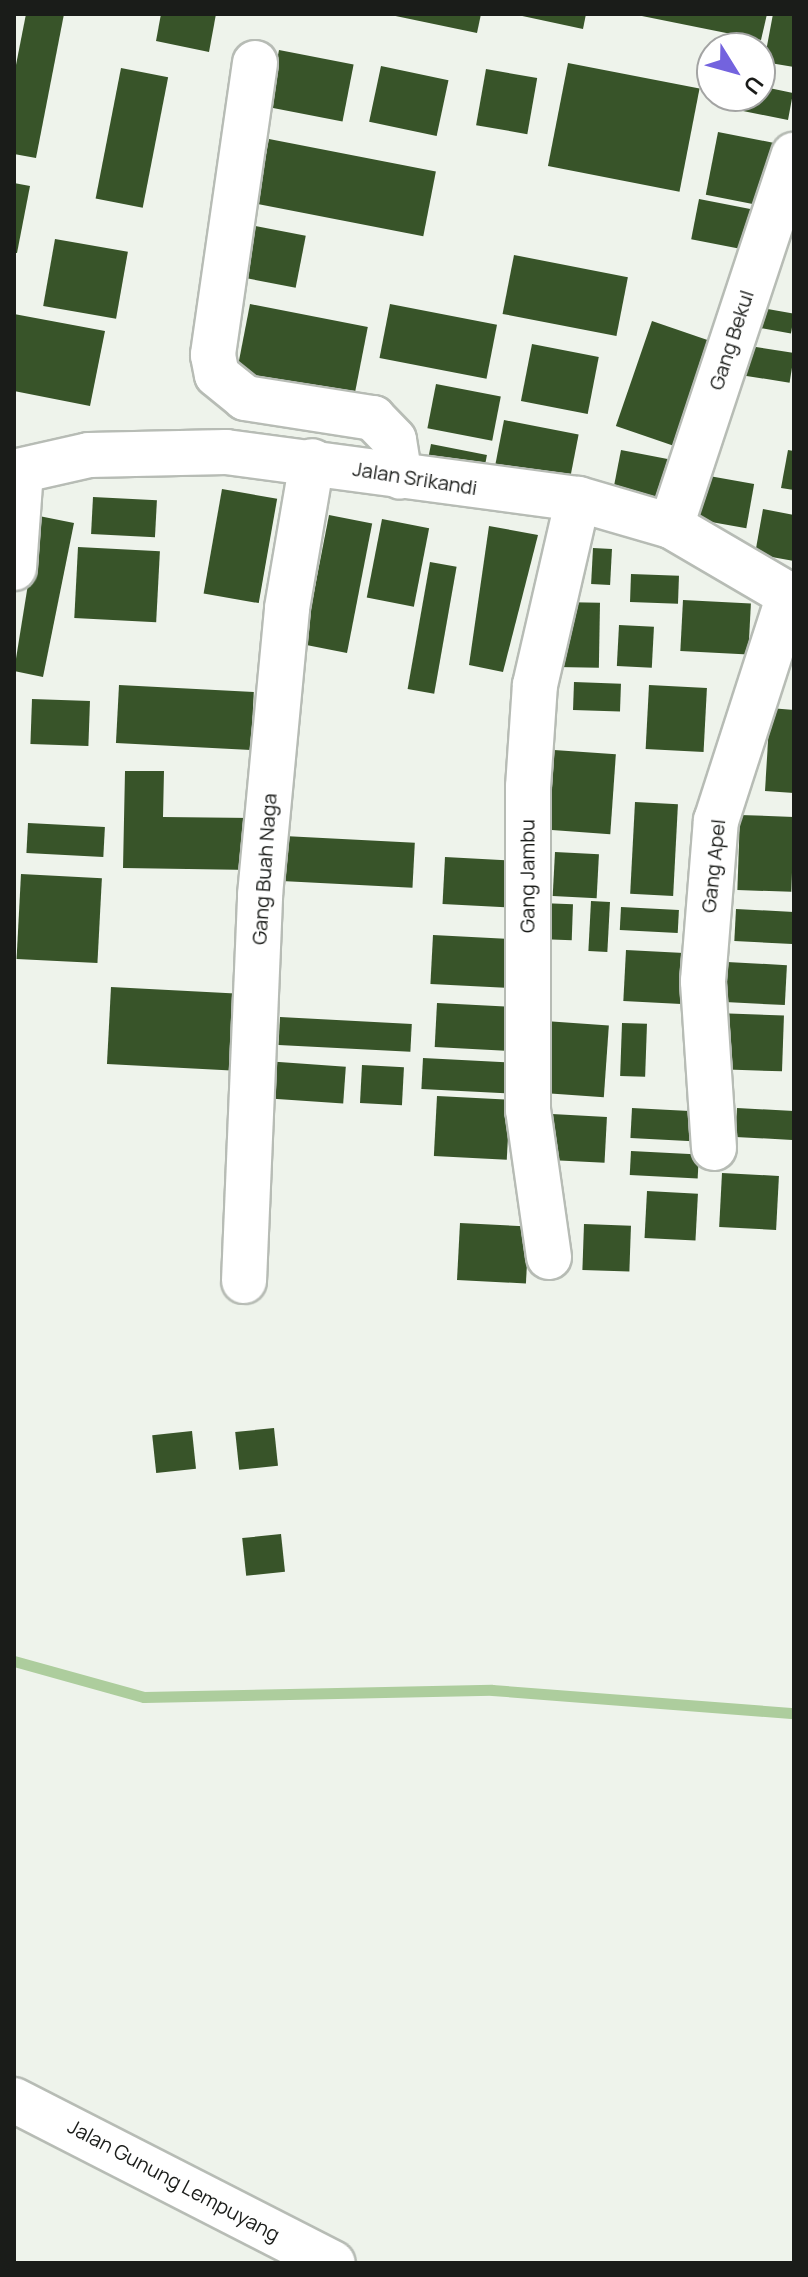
<!DOCTYPE html>
<style>
body{margin:0}
#map{position:relative;width:808px;height:2277px;overflow:hidden;background:#eef3eb;font-family:Manrope,sans-serif}
div>[style]{position:absolute}
[style*='--x']{left:calc(var(--x)*1px);top:calc(var(--y)*1px);width:calc(var(--w)*1px);rotate:calc(var(--a)*1deg)}
.stream>*{height:11px;margin:-5.5px;padding:0 5.5px;transform-origin:5.5px;border-radius:5.5px;background:#adcd9d}
.building>*{inset:0;background:#385429;transform-origin:0 0}
.roads{filter:drop-shadow(2px 0 #b7bcb5) drop-shadow(-2px 0 #b7bcb5) drop-shadow(0 2px #b7bcb5) drop-shadow(0 -2px #b7bcb5)}
.minor>*{height:44px;margin:-22px;padding:0 22px;transform-origin:22px;border-radius:22px;background:#fff}
span{translate:-50% -50%;white-space:nowrap;text-align:center;line-height:1.15;-webkit-text-stroke:8px #fff;paint-order:stroke}
.street-label{font-size:20px;color:#1a1c19}
.frame{position:absolute;inset:0;border:16px solid #1a1c19;pointer-events:none}
.north{position:absolute;left:696px;top:32px;width:80px;height:80px;box-sizing:border-box;background:#fff;border:2px solid #a3a4a3;border-radius:50%;rotate:127deg;font-size:22px;font-weight:700;line-height:32px;text-align:center;color:#1a1c19}
.north::after{content:'';display:block;margin:auto;width:28px;height:36px;background:#7363de;clip-path:polygon(50% 0,100% 100%,50% 72%,0 100%)}
</style>
<div id="map">
<div class="stream">
<i style="--x:14;--y:1661;--w:135;--a:15.5"></i>
<i style="--x:144;--y:1697;--w:348;--a:-1.2"></i>
<i style="--x:492;--y:1690;--w:303;--a:4.4"></i>
</div>
<div class="building">
<i style="clip-path:polygon(26px 14px,64px 14px,36px 158px,14px 154px,14px 75px)"></i>
<i style="clip-path:polygon(161px 14px,216px 14px,209px 52px,156px 41px)"></i>
<i style="clip-path:polygon(386px 14px,481px 14px,477px 33px)"></i>
<i style="clip-path:polygon(513px 14px,586px 14px,583px 29px)"></i>
<i style="clip-path:polygon(632px 14px,767px 14px,761px 40px)"></i>
<i style="clip-path:polygon(773px 14px,794px 14px,794px 67px,764px 62px)"></i>
<i style="left:279px;top:50px;width:76px;height:58px;rotate:11deg"></i>
<i style="left:568px;top:63px;width:134px;height:105px;rotate:11deg"></i>
<i style="left:381px;top:66px;width:69px;height:57px;rotate:12deg"></i>
<i style="left:121px;top:68px;width:48px;height:133px;rotate:11deg"></i>
<i style="left:486px;top:69px;width:52px;height:57px;rotate:10deg"></i>
<i style="clip-path:polygon(760px 86px,793px 93px,788px 120px,728px 108px,730px 96px,760px 96px)"></i>
<i style="left:718px;top:132px;width:60px;height:64px;rotate:11deg"></i>
<i style="left:269px;top:139px;width:170px;height:66px;rotate:11deg"></i>
<i style="clip-path:polygon(14px 183px,30px 186px,17px 253px,14px 253px)"></i>
<i style="left:699px;top:199px;width:64px;height:41px;rotate:11deg"></i>
<i style="left:240px;top:223px;width:67px;height:53px;rotate:11deg"></i>
<i style="left:55px;top:239px;width:74px;height:68px;rotate:10deg"></i>
<i style="left:514px;top:255px;width:116px;height:60px;rotate:11deg"></i>
<i style="left:250px;top:304px;width:120px;height:70px;rotate:11deg"></i>
<i style="left:390px;top:304px;width:109px;height:55px;rotate:11deg"></i>
<i style="left:756px;top:307px;width:39px;height:20px;rotate:10deg"></i>
<i style="clip-path:polygon(14px 314px,105px 331px,90px 406px,14px 391px)"></i>
<i style="left:652px;top:321px;width:71px;height:111px;rotate:19deg"></i>
<i style="left:532px;top:344px;width:68px;height:58px;rotate:11deg"></i>
<i style="left:737px;top:344px;width:58px;height:30px;rotate:9deg"></i>
<i style="left:436px;top:384px;width:66px;height:45px;rotate:11deg"></i>
<i style="left:504px;top:420px;width:76px;height:58px;rotate:11deg"></i>
<i style="left:431px;top:444px;width:57px;height:27px;rotate:11deg"></i>
<i style="left:621px;top:450px;width:58px;height:49px;rotate:11deg"></i>
<i style="clip-path:polygon(788px 450px,794px 451px,794px 490px,781px 488px)"></i>
<i style="left:698px;top:474px;width:57px;height:45px;rotate:10deg"></i>
<i style="left:222px;top:489px;width:56px;height:106px;rotate:10deg"></i>
<i style="left:93px;top:497px;width:64px;height:37px;rotate:3deg"></i>
<i style="clip-path:polygon(763px 509px,794px 515px,794px 561px,755px 554px)"></i>
<i style="left:329px;top:515px;width:44px;height:132px;rotate:11deg"></i>
<i style="clip-path:polygon(39px 516px,74px 523px,43px 677px,14px 671px)"></i>
<i style="left:382px;top:519px;width:48px;height:80px;rotate:11deg"></i>
<i style="clip-path:polygon(489px 526px,538px 535px,503px 672px,469px 665px)"></i>
<i style="left:78px;top:547px;width:82px;height:71px;rotate:3deg"></i>
<i style="left:593px;top:548px;width:19px;height:36px;rotate:3deg"></i>
<i style="left:430px;top:562px;width:27px;height:129px;rotate:10deg"></i>
<i style="left:631px;top:574px;width:48px;height:28px;rotate:2deg"></i>
<i style="left:683px;top:600px;width:68px;height:51px;rotate:3deg"></i>
<i style="left:558px;top:602px;width:42px;height:65px;rotate:1deg"></i>
<i style="left:619px;top:625px;width:35px;height:41px;rotate:3deg"></i>
<i style="left:574px;top:682px;width:47px;height:28px;rotate:2deg"></i>
<i style="left:119px;top:685px;width:135px;height:58px;rotate:3deg"></i>
<i style="left:649px;top:685px;width:58px;height:64px;rotate:3deg"></i>
<i style="left:32px;top:699px;width:58px;height:45px;rotate:2deg"></i>
<i style="clip-path:polygon(770px 708px,794px 710px,794px 793px,765px 791px)"></i>
<i style="left:554px;top:750px;width:62px;height:80px;rotate:4deg"></i>
<i style="clip-path:polygon(125px 771px,164px 771px,163px 817px,253px 818px,252px 870px,123px 868px)"></i>
<i style="left:635px;top:802px;width:43px;height:92px;rotate:3deg"></i>
<i style="left:740px;top:815px;width:54px;height:75px;rotate:2deg"></i>
<i style="left:28px;top:823px;width:77px;height:30px;rotate:3deg"></i>
<i style="left:284px;top:836px;width:131px;height:45px;rotate:3deg"></i>
<i style="left:555px;top:852px;width:44px;height:44px;rotate:3deg"></i>
<i style="left:445px;top:857px;width:70px;height:47px;rotate:3deg"></i>
<i style="left:21px;top:874px;width:81px;height:85px;rotate:3deg"></i>
<i style="left:591px;top:901px;width:19px;height:50px;rotate:3deg"></i>
<i style="left:540px;top:903px;width:33px;height:36px;rotate:2deg"></i>
<i style="left:621px;top:907px;width:58px;height:23px;rotate:3deg"></i>
<i style="left:736px;top:909px;width:58px;height:32px;rotate:3deg"></i>
<i style="left:433px;top:935px;width:82px;height:49px;rotate:3deg"></i>
<i style="left:626px;top:950px;width:58px;height:51px;rotate:3deg"></i>
<i style="left:727px;top:962px;width:60px;height:40px;rotate:3deg"></i>
<i style="left:111px;top:987px;width:134px;height:77px;rotate:3deg"></i>
<i style="left:437px;top:1003px;width:86px;height:44px;rotate:3deg"></i>
<i style="left:715px;top:1013px;width:69px;height:56px;rotate:2deg"></i>
<i style="left:280px;top:1017px;width:132px;height:28px;rotate:3deg"></i>
<i style="left:545px;top:1021px;width:64px;height:72px;rotate:4deg"></i>
<i style="left:622px;top:1023px;width:25px;height:53px;rotate:2deg"></i>
<i style="left:423px;top:1058px;width:91px;height:31px;rotate:3deg"></i>
<i style="left:265px;top:1061px;width:81px;height:37px;rotate:4deg"></i>
<i style="left:362px;top:1065px;width:42px;height:38px;rotate:3deg"></i>
<i style="left:437px;top:1096px;width:73px;height:60px;rotate:3deg"></i>
<i style="left:632px;top:1108px;width:67px;height:30px;rotate:3deg"></i>
<i style="left:737px;top:1108px;width:57px;height:29px;rotate:3deg"></i>
<i style="left:552px;top:1114px;width:55px;height:46px;rotate:3deg"></i>
<i style="left:631px;top:1151px;width:68px;height:24px;rotate:3deg"></i>
<i style="left:722px;top:1173px;width:57px;height:54px;rotate:3deg"></i>
<i style="left:647px;top:1191px;width:51px;height:47px;rotate:3deg"></i>
<i style="left:460px;top:1223px;width:69px;height:57px;rotate:3deg"></i>
<i style="left:584px;top:1224px;width:47px;height:46px;rotate:2deg"></i>
<i style="left:274px;top:1428px;width:38px;height:39px;rotate:84deg"></i>
<i style="left:192px;top:1431px;width:38px;height:40px;rotate:84deg"></i>
<i style="left:281px;top:1534px;width:38px;height:39px;rotate:84deg"></i>
</div>
<div class="roads">
<div class="minor">
<i style="--x:255;--y:63;--w:295;--a:98.2"></i>
<i style="--x:213;--y:355;--w:20;--a:79"></i>
<i style="--x:217;--y:375;--w:36;--a:39"></i>
<i style="--x:245;--y:398;--w:130;--a:8.9"></i>
<i style="--x:373;--y:418;--w:30;--a:46"></i>
<i style="--x:394;--y:440;--w:37;--a:81"></i>
<i style="--x:14;--y:472;--w:77;--a:-12.8"></i>
<i style="--x:89;--y:455;--w:137;--a:-1.3"></i>
<i style="--x:226;--y:452;--w:355;--a:7.6"></i>
<i style="--x:578;--y:499;--w:97;--a:16.2"></i>
<i style="--x:671;--y:526;--w:143;--a:30.3"></i>
<i style="--x:671;--y:526;--w:391;--a:-71.7"></i>
<i style="--x:14;--y:568;--w:97;--a:-85.9"></i>
<i style="--x:714;--y:1148;--w:167;--a:-93.8"></i>
<i style="--x:703;--y:981;--w:161;--a:-85.4"></i>
<i style="--x:716;--y:821;--w:237;--a:-72.1"></i>
<i style="--x:549;--y:1257;--w:148;--a:-98.1"></i>
<i style="--x:528;--y:1110;--w:323;--a:-90"></i>
<i style="--x:528;--y:787;--w:102;--a:-86.1"></i>
<i style="--x:535;--y:685;--w:191;--a:-77"></i>
<i style="--x:244;--y:1281;--w:386;--a:-87.6"></i>
<i style="--x:260;--y:895;--w:288;--a:-84.6"></i>
<i style="--x:287;--y:608;--w:149;--a:-80.3"></i>
<i style="--x:14;--y:2100;--w:358;--a:27.1"></i>
</div>
</div>
<div class="street-label">
<span style="left:731px;top:340px;rotate:-72deg">Gang Bekul</span>
<span style="left:415px;top:478px;rotate:9deg">Jalan Srikandi</span>
<span style="left:713px;top:866px;rotate:-84deg">Gang Apel</span>
<span style="left:264px;top:869px;rotate:-86deg">Gang Buah Naga</span>
<span style="left:527px;top:876px;rotate:-90deg">Gang Jambu</span>
<span style="left:174px;top:2180px;rotate:28deg">Jalan Gunung Lempuyang</span>
</div>
<div class="frame"></div>
<div class="north">U</div>
</div>
